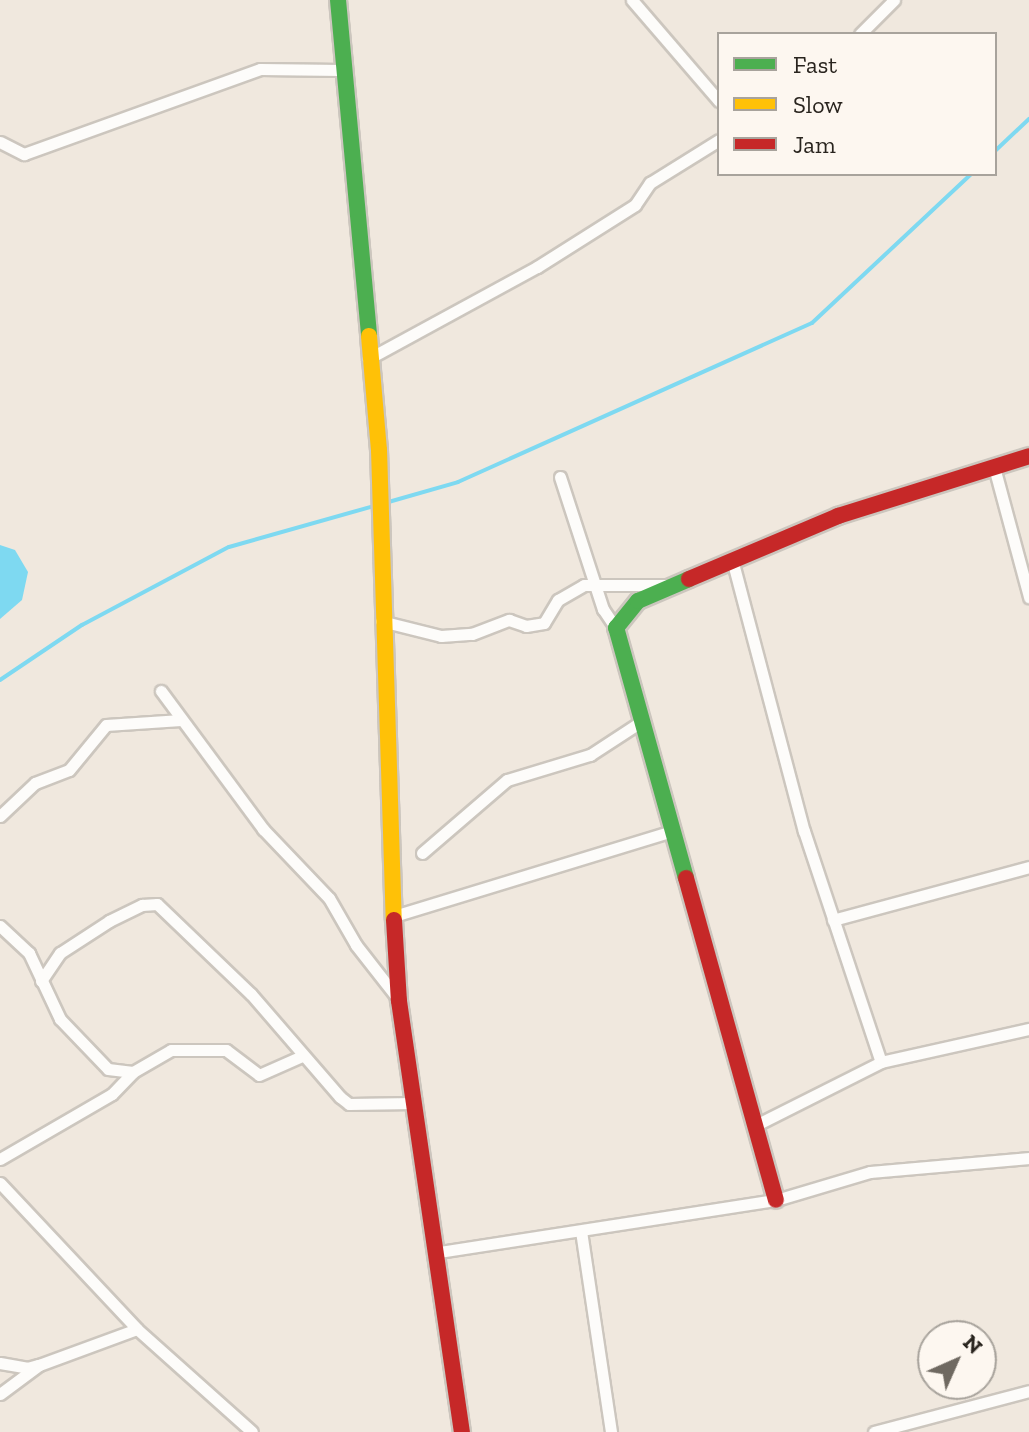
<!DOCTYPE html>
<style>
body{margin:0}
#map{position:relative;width:1029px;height:1432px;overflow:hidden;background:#f0e8de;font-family:"Zilla Slab",serif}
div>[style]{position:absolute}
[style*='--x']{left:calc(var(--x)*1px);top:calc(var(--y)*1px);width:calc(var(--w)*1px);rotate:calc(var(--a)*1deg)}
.water>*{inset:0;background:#7ed9f1}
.stream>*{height:4px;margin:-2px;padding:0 2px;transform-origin:2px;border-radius:2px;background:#7ed9f1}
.roads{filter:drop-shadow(2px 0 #ccc6be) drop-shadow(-2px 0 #ccc6be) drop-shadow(0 2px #ccc6be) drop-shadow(0 -2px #ccc6be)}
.street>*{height:11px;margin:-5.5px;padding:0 5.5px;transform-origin:5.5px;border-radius:5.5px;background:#fdfcfa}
.fast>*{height:16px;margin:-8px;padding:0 8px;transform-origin:8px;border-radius:8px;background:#4caf50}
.slow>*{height:16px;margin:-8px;padding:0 8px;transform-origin:8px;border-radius:8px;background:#ffc107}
.jam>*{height:16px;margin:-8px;padding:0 8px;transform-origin:8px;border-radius:8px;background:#c62828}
span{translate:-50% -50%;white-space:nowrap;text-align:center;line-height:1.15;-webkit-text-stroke:8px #fdf7f0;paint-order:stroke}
.legend{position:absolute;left:717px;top:32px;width:280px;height:144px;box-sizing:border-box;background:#fdf7f0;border:2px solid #a8a39c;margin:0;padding:10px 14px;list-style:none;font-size:24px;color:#29241e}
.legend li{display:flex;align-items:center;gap:16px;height:40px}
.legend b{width:40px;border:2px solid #a8a39c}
.north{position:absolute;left:917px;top:1320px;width:80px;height:80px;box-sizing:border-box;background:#fdf7f0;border:2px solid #a8a39c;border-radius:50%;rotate:45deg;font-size:22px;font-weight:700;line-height:32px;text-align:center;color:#29241e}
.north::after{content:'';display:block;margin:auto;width:28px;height:36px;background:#6f6961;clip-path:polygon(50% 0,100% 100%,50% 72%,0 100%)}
</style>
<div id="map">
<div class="water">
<i style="clip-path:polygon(0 545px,15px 550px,28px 572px,22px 600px,0 619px)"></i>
</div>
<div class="stream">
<i style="--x:995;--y:151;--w:47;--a:-43.3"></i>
<i style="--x:385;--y:503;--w:76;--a:-16"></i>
<i style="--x:458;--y:482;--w:388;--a:-24.2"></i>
<i style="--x:812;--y:323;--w:218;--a:-43.1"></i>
<i style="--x:0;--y:680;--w:99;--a:-33.9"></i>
<i style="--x:82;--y:625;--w:166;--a:-28"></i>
<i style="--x:229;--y:547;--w:154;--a:-15.8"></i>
</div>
<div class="roads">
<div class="street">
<i style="--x:632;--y:0;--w:133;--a:49.3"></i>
<i style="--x:860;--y:34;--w:48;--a:-45"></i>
<i style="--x:0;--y:142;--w:27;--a:27"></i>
<i style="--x:24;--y:154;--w:251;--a:-19.8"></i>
<i style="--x:260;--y:69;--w:81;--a:0.7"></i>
<i style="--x:368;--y:359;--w:192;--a:-28.6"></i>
<i style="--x:537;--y:267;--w:116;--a:-32.3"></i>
<i style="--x:635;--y:205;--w:27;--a:-56"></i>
<i style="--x:650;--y:183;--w:81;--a:-31.9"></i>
<i style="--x:994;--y:467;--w:135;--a:74.9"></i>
<i style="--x:560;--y:477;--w:139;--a:72"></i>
<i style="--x:603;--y:609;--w:23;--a:56"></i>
<i style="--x:733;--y:563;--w:277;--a:75.2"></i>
<i style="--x:804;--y:831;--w:243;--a:71.6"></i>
<i style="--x:381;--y:621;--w:62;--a:14"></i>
<i style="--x:441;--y:636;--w:31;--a:-4"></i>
<i style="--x:472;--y:634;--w:40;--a:-21"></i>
<i style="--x:509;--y:620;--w:18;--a:19"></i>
<i style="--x:526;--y:626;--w:18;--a:-9"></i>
<i style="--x:544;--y:623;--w:27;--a:-59"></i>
<i style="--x:558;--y:600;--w:30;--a:-30"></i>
<i style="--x:584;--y:585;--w:85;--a:0"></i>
<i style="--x:161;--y:691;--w:172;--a:53.5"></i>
<i style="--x:263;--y:829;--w:95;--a:46.3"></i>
<i style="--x:329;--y:898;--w:54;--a:60.1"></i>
<i style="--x:356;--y:945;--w:70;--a:52"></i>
<i style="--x:0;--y:816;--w:48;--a:-43.3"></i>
<i style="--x:35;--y:783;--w:36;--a:-21"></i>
<i style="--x:69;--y:770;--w:58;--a:-50.6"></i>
<i style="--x:106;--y:725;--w:75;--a:-3.8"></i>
<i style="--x:422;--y:853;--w:112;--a:-40.7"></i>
<i style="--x:507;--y:780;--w:87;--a:-16.8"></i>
<i style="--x:590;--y:755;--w:62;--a:-33.2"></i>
<i style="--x:394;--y:916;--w:291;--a:-17"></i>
<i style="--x:833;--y:920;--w:203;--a:-15.1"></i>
<i style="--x:0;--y:926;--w:40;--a:43"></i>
<i style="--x:29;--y:953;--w:73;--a:64.8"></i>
<i style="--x:60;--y:1019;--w:69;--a:46.2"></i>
<i style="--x:108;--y:1069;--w:25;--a:7"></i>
<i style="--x:41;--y:981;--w:34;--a:-56"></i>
<i style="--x:60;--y:953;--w:59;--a:-33.1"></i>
<i style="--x:109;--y:921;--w:37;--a:-26"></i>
<i style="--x:142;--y:905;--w:15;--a:-4"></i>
<i style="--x:157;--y:904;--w:130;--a:43.8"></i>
<i style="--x:251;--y:994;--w:136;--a:49.2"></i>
<i style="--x:340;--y:1097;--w:11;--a:38"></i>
<i style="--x:349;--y:1104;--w:65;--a:-0.9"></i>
<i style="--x:756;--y:1125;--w:140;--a:-26.7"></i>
<i style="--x:881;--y:1062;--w:152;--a:-12.6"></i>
<i style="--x:0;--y:1159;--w:129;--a:-30.1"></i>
<i style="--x:112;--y:1094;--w:30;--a:-46"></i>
<i style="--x:133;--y:1072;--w:44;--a:-30.1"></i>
<i style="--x:171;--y:1050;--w:55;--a:0"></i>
<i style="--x:226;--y:1050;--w:41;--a:37.1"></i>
<i style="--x:259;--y:1075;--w:47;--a:-23.8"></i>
<i style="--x:0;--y:1183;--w:200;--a:46.8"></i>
<i style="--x:137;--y:1329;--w:154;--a:41.8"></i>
<i style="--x:581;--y:1231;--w:203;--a:81.5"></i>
<i style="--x:439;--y:1252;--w:341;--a:-8.8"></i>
<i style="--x:776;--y:1200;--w:98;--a:-16.6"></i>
<i style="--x:870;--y:1172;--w:160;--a:-5"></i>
<i style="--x:0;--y:1363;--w:27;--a:10"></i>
<i style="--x:27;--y:1368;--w:11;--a:-15"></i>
<i style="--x:0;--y:1394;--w:49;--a:-36.6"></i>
<i style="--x:39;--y:1365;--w:104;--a:-20.2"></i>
<i style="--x:874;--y:1432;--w:160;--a:-14.8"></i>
</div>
<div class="fast">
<i style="--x:338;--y:0;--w:337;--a:84.7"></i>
<i style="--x:686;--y:878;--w:260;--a:-105.6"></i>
<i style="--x:616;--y:628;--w:35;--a:-51"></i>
<i style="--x:638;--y:601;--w:56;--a:-23.3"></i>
</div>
<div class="slow">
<i style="--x:369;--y:336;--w:114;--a:85"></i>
<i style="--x:379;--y:450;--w:470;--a:88.2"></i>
</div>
<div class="jam">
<i style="--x:689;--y:579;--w:162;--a:-22.9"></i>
<i style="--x:838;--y:516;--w:200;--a:-17.4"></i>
<i style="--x:686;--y:878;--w:334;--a:74.4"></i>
<i style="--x:394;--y:920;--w:81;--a:86.5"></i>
<i style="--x:399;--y:1001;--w:436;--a:81.7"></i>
</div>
</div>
<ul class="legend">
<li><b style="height:10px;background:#4caf50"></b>Fast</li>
<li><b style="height:10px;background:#ffc107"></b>Slow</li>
<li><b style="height:10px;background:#c62828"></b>Jam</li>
</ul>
<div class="north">N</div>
</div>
